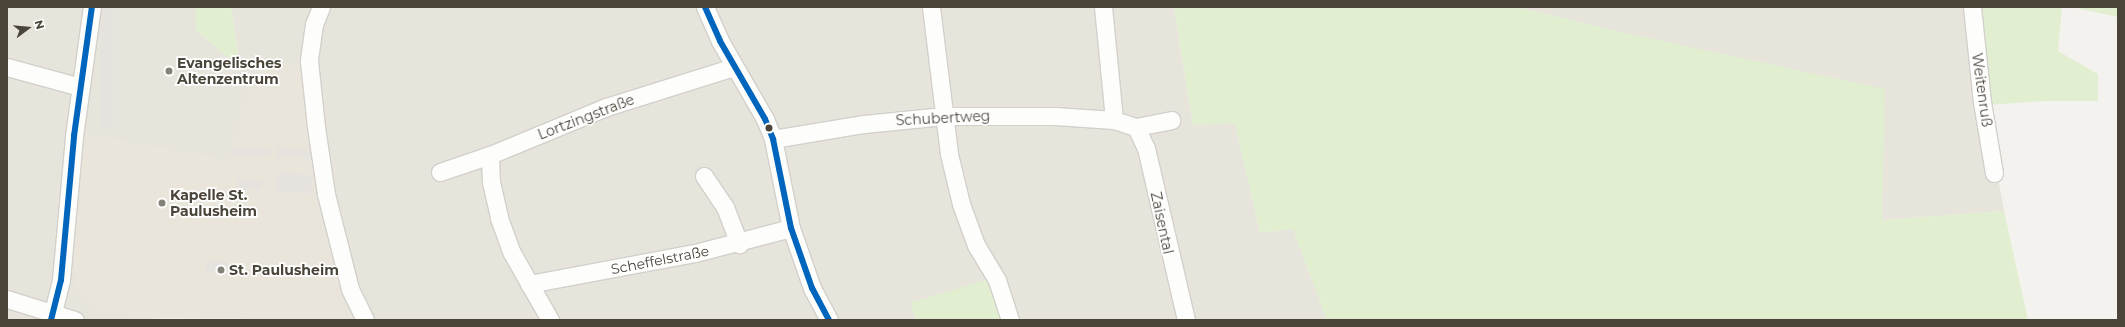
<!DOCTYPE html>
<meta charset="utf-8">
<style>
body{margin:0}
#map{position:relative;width:2125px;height:327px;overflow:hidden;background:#f4f2ee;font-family:Montserrat,sans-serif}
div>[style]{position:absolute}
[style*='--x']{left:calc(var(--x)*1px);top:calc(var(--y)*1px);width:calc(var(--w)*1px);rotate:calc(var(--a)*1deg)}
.residential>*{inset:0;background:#e7e4dc}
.education>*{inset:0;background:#eae5da}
.green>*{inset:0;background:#e1eecf}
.parking>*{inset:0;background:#e6e3df;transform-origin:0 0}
.roads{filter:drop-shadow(1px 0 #d2d0cb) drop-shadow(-1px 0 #d2d0cb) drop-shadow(0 1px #d2d0cb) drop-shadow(0 -1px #d2d0cb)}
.minor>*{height:17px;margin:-8.5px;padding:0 8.5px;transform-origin:8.5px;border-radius:8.5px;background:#fdfdfc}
.bus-1>*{height:6px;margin:-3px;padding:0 3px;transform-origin:3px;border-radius:3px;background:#0065bd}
.dots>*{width:11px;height:11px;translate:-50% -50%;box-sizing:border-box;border:2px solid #fff;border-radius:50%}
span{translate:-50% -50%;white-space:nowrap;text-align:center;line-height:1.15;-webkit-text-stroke:3.5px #fff;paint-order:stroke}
.poi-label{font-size:14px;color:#4b4439;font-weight:700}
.left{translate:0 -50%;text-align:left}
.street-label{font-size:14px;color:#4b4439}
.frame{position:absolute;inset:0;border:8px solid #4b4439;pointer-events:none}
.north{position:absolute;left:8px;top:8px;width:40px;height:40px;-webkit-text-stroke:3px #fff;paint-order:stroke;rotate:74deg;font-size:11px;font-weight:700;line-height:16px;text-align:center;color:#4b4439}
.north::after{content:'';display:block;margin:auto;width:14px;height:18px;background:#4b4439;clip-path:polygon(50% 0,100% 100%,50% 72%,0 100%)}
</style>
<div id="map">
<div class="residential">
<i style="clip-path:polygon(7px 7px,196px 7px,196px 30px,240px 68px,231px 7px,1174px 7px,1193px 125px,1235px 122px,1260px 233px,1293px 229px,1327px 320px,354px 320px,338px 278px,230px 162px,103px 139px,82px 139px,75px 236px,78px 294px,146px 318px,174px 320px,7px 320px)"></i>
<i style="clip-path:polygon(1517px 7px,1975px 7px,1985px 105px,2004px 211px,1882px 220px,1616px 31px)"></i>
</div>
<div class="education">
<i style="clip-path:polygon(280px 64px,303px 64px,338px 278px,354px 320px,146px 318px,100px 310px,78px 295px,75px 236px,82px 139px,103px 139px,230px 162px,248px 88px,258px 73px)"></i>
</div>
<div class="green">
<i style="clip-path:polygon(196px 7px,231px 7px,240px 68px,196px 30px)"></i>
<i style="clip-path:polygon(1174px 7px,1517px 7px,1616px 31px,1885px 89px,1882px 220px,2004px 211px,2028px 320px,1327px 320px,1293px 229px,1260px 233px,1235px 123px,1193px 125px)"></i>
<i style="clip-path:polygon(1975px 7px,2062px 7px,2058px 51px,2098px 74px,2098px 101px,2045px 101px,1985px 105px)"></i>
<i style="clip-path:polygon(2072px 7px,2118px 7px,2118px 17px)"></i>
<i style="clip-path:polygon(989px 279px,1001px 320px,916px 320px,910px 303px)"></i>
</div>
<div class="parking">
<i style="left:100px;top:7px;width:13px;height:121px"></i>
<i style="clip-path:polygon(233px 146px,270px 148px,270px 156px,231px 156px)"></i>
<i style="left:276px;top:148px;width:37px;height:9px;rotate:3deg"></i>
<i style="left:277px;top:172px;width:36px;height:19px;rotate:5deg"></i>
<i style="left:238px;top:178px;width:24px;height:10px;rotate:5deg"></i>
<i style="left:228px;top:261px;width:11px;height:22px;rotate:90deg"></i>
</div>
<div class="roads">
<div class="minor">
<i style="--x:321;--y:7;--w:18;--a:112"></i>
<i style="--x:314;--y:24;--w:37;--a:98"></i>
<i style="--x:309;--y:61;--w:66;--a:83.9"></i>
<i style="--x:316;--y:127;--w:68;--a:81.5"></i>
<i style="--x:326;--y:194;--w:98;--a:75.8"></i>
<i style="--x:350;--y:289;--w:34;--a:64"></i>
<i style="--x:705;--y:7;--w:37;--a:66"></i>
<i style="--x:720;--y:41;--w:90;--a:60"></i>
<i style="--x:765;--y:119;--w:22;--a:68"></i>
<i style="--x:773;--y:139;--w:91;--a:78.6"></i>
<i style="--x:791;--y:228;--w:64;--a:70.7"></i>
<i style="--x:812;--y:288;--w:36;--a:62"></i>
<i style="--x:931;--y:7;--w:148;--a:83"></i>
<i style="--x:949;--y:154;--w:51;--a:76.5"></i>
<i style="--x:961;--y:204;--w:44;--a:69.9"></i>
<i style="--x:976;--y:245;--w:41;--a:59"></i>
<i style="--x:997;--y:280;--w:42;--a:72"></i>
<i style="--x:1103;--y:7;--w:114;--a:84.4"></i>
<i style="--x:1114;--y:120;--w:23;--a:18"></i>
<i style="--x:1136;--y:127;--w:23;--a:65"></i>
<i style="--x:1146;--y:148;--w:177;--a:76.9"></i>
<i style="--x:1972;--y:7;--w:96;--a:84"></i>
<i style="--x:1982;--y:102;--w:72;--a:80.4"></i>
<i style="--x:7;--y:67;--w:76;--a:15.3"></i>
<i style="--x:1136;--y:127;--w:36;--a:-11"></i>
<i style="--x:773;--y:139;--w:92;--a:-9.4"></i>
<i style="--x:864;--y:124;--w:80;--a:-5.7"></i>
<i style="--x:944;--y:116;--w:111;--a:0"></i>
<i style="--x:1055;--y:116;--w:59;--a:3.9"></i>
<i style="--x:490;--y:155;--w:27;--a:88"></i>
<i style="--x:491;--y:182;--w:37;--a:77"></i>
<i style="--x:499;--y:218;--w:37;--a:70"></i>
<i style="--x:512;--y:253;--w:77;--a:60.4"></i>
<i style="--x:440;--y:172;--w:53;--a:-18.8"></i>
<i style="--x:490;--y:155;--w:126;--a:-22.5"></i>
<i style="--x:606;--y:107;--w:134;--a:-17.4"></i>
<i style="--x:704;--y:176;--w:37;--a:56"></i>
<i style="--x:725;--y:207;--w:40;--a:69"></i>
<i style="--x:529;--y:284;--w:169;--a:-10.6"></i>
<i style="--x:695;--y:253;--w:99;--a:-14.6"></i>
<i style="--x:7;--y:299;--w:71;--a:17.2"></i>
<i style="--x:51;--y:320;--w:41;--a:-76"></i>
<i style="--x:61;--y:280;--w:145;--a:-84.8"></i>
<i style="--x:74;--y:136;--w:130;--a:-82.1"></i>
</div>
</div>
<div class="bus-1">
<i style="--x:705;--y:7;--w:37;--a:66"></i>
<i style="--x:720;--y:41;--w:90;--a:60"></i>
<i style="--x:765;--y:119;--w:22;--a:68"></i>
<i style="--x:773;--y:139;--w:91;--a:78.6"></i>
<i style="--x:791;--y:228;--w:64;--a:70.7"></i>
<i style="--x:812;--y:288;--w:36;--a:62"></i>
<i style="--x:51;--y:320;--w:41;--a:-76"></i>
<i style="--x:61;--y:280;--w:145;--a:-84.8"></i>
<i style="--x:74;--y:136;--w:130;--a:-82.1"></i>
</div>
<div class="dots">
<i style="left:169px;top:71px;background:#868178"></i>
<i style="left:769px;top:128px;background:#4b4439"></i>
<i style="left:162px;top:203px;background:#868178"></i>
<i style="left:221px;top:270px;background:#868178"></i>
</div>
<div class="poi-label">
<span class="left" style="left:177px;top:71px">Evangelisches<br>Altenzentrum</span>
<span class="left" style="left:170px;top:203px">Kapelle St.<br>Paulusheim</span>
<span class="left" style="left:229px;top:270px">St. Paulusheim</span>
</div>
<div class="street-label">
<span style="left:1982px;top:90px;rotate:82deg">Weitenruß</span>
<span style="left:586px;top:117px;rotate:-21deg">Lortzingstraße</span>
<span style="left:943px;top:118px;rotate:-3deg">Schubertweg</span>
<span style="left:1162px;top:223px;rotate:78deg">Zaisental</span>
<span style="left:660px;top:260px;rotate:-11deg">Scheffelstraße</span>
</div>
<div class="frame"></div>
<div class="north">N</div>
</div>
